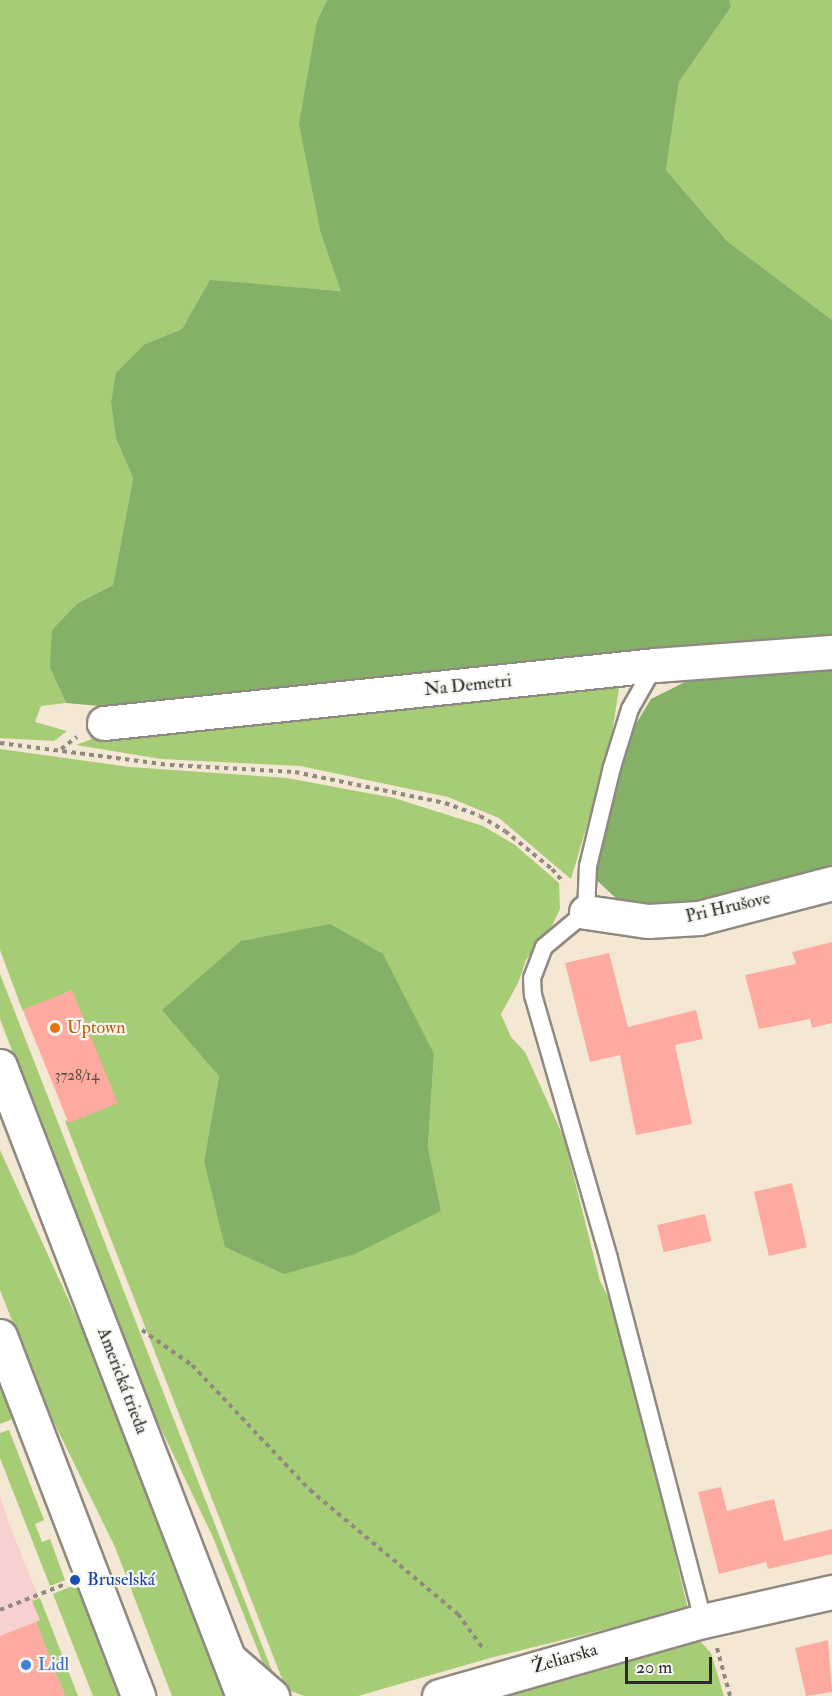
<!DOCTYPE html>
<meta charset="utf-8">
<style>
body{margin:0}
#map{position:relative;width:832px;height:1696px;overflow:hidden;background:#f4e7d4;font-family:"IM FELL Double Pica",serif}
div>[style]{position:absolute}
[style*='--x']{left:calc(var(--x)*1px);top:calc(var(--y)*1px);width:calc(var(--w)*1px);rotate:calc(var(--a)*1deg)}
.built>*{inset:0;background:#f7d0d0}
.green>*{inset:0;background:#a6cc76}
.forest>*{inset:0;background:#84b067}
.building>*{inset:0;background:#fdaba0;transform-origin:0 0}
.path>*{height:4px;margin-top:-2px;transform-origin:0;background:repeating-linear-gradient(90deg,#908980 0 4.5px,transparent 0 9px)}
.roads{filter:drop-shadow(2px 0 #908980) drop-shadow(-2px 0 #908980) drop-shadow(0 2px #908980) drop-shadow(0 -2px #908980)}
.lane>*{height:16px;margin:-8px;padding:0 8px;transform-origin:8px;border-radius:8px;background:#fff}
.street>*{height:33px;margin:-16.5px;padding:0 16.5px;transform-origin:16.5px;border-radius:16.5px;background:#fff}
.secondary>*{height:33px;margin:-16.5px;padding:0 16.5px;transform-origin:16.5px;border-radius:16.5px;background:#fff}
.dots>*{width:16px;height:16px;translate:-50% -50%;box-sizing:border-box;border:3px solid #f6f6f2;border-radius:50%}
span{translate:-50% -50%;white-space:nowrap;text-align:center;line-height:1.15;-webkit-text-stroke:4.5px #f6f6f2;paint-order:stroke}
.number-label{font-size:15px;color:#604b48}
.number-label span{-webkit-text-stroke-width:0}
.street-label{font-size:18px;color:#2b2b2b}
.food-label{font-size:18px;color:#c56008}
.left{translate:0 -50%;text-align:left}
.transit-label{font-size:18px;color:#164399}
.shop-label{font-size:18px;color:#366cbe}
.scale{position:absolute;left:625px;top:1657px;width:87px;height:27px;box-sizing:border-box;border:3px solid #2b2b2b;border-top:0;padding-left:8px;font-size:18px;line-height:21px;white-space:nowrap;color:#2b2b2b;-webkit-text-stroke:4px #f6f6f2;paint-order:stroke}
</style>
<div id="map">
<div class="built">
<i style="clip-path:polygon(0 1496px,8px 1521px,78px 1696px,0 1696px)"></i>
</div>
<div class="green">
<i style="clip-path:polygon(0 0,327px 0,317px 21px,321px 234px,342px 291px,210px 281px,182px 329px,145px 344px,111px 403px,116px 439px,133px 478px,113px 585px,78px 603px,50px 668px,66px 703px,41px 706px,35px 722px,67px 731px,54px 741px,0 738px)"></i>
<i style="clip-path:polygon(729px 0,832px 0,832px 320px,727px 241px,666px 170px,679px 82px,731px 7px)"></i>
<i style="clip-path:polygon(611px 682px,619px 687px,610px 748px,571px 879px,499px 818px,448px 797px,300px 766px,161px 759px,76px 745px,92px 739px)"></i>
<i style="clip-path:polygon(evenodd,0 749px,130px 767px,287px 778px,394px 798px,483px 826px,515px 845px,559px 883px,560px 909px,551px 928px,526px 960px,518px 983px,501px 1014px,511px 1037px,525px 1052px,564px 1138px,600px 1281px,618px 1316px,688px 1609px,490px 1658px,358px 1696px,304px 1696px,286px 1689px,65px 1121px,116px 1103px,22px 1009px,0 950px,0 749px,434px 1054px,428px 1147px,441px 1211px,204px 1161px,219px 1076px,434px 1054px)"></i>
<i style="clip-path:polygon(0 974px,276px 1681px,264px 1666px,212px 1535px,140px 1385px,0 1019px)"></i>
<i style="clip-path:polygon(0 1150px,86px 1338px,226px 1696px,172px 1696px,115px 1547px,42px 1398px,0 1290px)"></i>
<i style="clip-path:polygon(0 1386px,13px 1419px,0 1424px)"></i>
<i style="clip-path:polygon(9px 1430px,44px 1520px,35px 1524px,42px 1542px,50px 1539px,65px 1580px,50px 1586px,0 1458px,0 1433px)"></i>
<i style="clip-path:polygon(77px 1584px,106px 1659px,103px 1660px,107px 1662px,120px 1696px,93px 1696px,53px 1594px)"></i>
<i style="clip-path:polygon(40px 1598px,78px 1696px,65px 1696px,36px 1622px,40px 1620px,32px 1601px)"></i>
<i style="clip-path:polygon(700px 1641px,711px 1653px,724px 1696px,499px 1696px)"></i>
</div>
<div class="forest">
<i style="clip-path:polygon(327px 0,729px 0,731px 7px,679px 82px,666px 170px,727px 241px,832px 320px,832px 638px,134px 709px,66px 703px,50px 668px,52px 630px,78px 603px,113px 585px,133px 478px,116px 439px,111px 403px,116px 373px,145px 344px,182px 329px,210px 280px,341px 291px,321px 234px,299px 124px,317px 21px)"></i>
<i style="clip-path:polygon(832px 663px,832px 871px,701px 908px,643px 912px,620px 902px,589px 873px,625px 742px,651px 699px,691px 679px)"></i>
<i style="clip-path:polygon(330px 924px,383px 954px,434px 1054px,428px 1147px,441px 1211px,355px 1254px,284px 1274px,225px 1247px,204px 1161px,219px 1076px,162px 1010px,241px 941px)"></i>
</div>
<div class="building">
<i style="clip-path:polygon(832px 942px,832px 1023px,812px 1028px,810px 1019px,759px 1029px,745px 975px,796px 964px,792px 952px)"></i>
<i style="clip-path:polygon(609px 953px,628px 1027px,696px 1010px,703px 1039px,675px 1045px,692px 1124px,636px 1135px,620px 1055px,590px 1062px,565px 963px)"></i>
<i style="left:72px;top:990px;width:122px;height:53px;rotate:68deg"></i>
<i style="left:792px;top:1183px;width:66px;height:39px;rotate:77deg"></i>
<i style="left:705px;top:1214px;width:28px;height:49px;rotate:77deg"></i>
<i style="clip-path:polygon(721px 1487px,727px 1511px,774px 1499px,784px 1541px,832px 1529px,832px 1554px,768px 1569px,766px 1562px,719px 1574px,698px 1492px)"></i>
<i style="clip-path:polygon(36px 1622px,65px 1696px,0 1696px,0 1636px)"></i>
<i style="clip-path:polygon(828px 1640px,832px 1692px,806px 1696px,795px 1648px)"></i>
</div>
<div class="path">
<i style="--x:0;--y:743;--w:171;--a:7.4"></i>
<i style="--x:170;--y:765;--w:125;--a:3.2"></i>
<i style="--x:295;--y:772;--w:153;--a:11.7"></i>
<i style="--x:445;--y:803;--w:37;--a:20"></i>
<i style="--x:480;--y:816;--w:29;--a:31"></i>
<i style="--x:505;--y:831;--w:60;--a:39"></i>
<i style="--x:552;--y:869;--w:18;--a:49"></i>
<i style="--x:61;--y:749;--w:20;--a:-37"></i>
<i style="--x:142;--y:1330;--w:61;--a:35"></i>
<i style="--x:192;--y:1365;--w:172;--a:46.7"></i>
<i style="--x:310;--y:1490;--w:193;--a:40"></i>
<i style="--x:458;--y:1614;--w:44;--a:54.2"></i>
<i style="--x:0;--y:1610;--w:68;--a:-21.6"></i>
<i style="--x:717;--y:1648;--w:50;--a:74.8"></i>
</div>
<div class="roads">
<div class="lane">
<i style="--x:655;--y:665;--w:51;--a:119.6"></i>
<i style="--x:630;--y:709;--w:61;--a:107.2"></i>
<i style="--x:612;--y:767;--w:102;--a:103.6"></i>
<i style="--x:588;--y:866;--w:46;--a:92.5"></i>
<i style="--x:586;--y:912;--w:55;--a:140.2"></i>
<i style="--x:544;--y:947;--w:33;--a:111"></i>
<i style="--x:532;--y:978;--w:17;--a:87"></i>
<i style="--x:533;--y:995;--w:275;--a:73.9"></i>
<i style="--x:609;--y:1259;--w:374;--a:75.4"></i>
</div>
<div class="street">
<i style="--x:104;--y:723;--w:554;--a:-6.01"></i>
<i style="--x:655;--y:665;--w:177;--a:-4.2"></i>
<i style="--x:586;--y:912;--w:63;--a:8.3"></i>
<i style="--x:648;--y:921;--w:51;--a:-3.4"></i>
<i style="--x:699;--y:918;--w:138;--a:-14.7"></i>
<i style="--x:439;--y:1696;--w:274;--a:-15.9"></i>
<i style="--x:703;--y:1621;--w:132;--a:-12.7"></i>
</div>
<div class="secondary">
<i style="--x:0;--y:1066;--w:675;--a:68.91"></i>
<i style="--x:0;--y:1336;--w:386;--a:69"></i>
<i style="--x:233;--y:1662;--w:52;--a:41.1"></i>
</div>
</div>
<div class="dots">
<i style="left:55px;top:1028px;background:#e8710a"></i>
<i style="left:75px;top:1580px;background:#1a4fb4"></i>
<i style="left:26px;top:1665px;background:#3f7fe0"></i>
</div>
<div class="number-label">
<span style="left:77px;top:1076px">3728/14</span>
</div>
<div class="street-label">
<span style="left:468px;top:686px;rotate:-6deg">Na Demetri</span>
<span style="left:728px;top:908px;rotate:-13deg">Pri Hrušove</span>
<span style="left:122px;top:1381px;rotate:69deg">Americká trieda</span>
<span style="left:565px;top:1659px;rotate:-16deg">Želiarska</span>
</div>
<div class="food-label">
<span class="left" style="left:67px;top:1028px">Uptown</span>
</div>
<div class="transit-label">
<span class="left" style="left:87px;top:1580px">Bruselská</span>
</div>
<div class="shop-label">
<span class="left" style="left:38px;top:1665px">Lidl</span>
</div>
<div class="scale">20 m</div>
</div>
